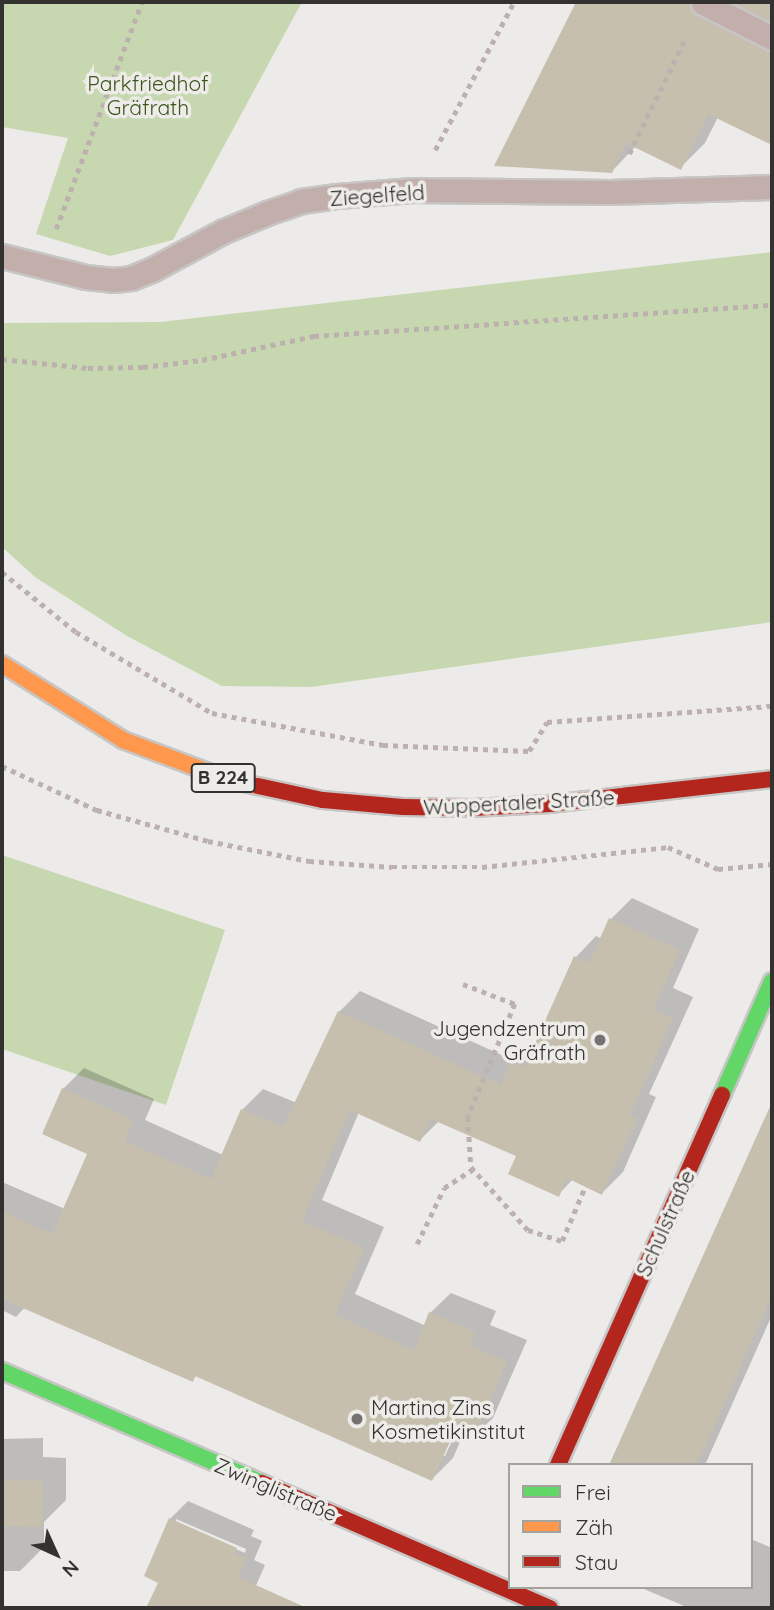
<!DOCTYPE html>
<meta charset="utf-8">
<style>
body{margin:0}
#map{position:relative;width:774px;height:1610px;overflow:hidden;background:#edebe9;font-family:Quicksand,sans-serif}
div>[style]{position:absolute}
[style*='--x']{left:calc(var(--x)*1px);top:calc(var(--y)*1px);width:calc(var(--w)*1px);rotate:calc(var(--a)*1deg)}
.green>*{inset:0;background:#c7d8b1}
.shadow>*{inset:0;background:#0003}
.building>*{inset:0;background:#c6bfad;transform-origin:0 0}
.path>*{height:4.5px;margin-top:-2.25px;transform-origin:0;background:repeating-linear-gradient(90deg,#bdb1af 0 5px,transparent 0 10px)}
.roads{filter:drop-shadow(2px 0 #c7c6c5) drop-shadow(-2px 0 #c7c6c5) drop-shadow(0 2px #c7c6c5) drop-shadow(0 -2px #c7c6c5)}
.lane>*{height:23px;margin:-11.5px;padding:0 11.5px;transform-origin:11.5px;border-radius:11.5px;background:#c2afac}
.fast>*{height:16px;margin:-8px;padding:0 8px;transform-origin:8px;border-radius:8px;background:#63d668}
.slow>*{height:16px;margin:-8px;padding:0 8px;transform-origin:8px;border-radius:8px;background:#ff974d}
.jam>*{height:16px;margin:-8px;padding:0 8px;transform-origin:8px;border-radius:8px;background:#b3261e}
.dots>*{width:19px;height:19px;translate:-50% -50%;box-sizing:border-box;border:4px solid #eeece8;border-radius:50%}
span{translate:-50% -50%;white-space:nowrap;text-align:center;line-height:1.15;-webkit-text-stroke:7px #eeece8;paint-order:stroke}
.shield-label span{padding:2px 5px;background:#eeece8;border:2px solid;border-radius:5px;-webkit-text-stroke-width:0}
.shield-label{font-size:19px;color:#333231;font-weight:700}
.park-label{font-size:21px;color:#3d551e}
.street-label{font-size:21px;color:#333231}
.poi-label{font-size:21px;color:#333231}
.right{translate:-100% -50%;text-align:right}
.left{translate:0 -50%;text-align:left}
.frame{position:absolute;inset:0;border:4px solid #333231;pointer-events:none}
.legend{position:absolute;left:508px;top:1463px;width:245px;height:126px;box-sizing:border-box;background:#eeece8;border:2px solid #a3a29f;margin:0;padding:9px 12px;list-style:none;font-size:21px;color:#333231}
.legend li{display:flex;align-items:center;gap:14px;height:35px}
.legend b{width:35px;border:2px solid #a3a29f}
.north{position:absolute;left:21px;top:1519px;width:70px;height:70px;-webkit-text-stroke:5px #eeece8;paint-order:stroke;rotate:135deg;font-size:19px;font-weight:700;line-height:28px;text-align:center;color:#333231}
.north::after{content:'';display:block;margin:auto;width:24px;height:32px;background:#333231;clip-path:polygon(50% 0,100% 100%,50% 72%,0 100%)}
</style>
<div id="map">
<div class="green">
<i style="clip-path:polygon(2px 2px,302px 2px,173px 240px,110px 256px,36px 234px,68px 138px,2px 127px)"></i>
<i style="clip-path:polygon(772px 252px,772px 622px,311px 687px,222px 686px,127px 636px,35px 577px,2px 547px,2px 323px,160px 322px)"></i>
<i style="clip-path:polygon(2px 855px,225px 930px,166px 1105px,2px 1049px)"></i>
</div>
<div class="shadow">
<i style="clip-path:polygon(578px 2px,772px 2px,772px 143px,718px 117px,705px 143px,680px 168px,636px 146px,612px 171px,497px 165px)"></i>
<i style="clip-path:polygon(evenodd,632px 898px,699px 929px,673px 988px,693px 997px,649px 1094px,656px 1097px,623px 1172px,602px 1193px,573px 1179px,558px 1195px,518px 1155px,439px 1121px,420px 1140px,359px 1112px,322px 1200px,384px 1227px,355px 1294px,426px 1326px,430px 1313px,451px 1293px,496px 1311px,490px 1325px,527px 1340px,493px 1418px,472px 1438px,463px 1435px,453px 1458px,432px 1479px,197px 1375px,192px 1380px,25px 1307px,16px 1317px,2px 1310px,2px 1182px,65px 1209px,89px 1153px,44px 1133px,63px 1089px,84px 1068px,154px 1099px,145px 1120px,223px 1155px,242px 1110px,263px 1089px,297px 1103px,339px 1012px,360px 991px,515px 1061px,533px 1043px,537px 1044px,576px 957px,596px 936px,602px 939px,611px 919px,632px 898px,456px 1424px,459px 1426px,445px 1456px,441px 1456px,456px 1424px)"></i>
<i style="clip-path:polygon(772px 1104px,772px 1315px,705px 1465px,611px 1465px)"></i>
<i style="clip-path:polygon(43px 1438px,43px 1457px,66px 1458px,66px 1500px,44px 1522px,44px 1547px,20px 1571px,2px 1571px,2px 1439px)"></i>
<i style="clip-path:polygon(evenodd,188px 1501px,254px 1530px,251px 1536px,262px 1541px,254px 1560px,265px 1565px,246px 1608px,148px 1608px,160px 1582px,170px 1519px,188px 1501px,176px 1519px,246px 1549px,245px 1553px,176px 1523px,176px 1519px)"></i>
<i style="clip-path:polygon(751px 1539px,772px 1548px,772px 1608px,689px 1608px,639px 1587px,751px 1587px)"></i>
</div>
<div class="building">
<i style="clip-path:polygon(576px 2px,689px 2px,691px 10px,697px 15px,772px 52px,772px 145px,708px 114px,681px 170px,626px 143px,612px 173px,494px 166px)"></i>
<i style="clip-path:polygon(731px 2px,772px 2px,772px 22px)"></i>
<i style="clip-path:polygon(609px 918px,680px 950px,653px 1009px,673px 1018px,630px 1115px,637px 1119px,602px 1195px,567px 1178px,559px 1197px,508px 1174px,516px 1156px,431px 1119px,420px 1142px,350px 1110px,302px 1221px,364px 1248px,335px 1315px,414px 1350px,429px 1312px,476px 1332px,470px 1346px,507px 1361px,473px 1441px,454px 1433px,432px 1481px,195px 1376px,193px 1382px,2px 1299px,2px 1211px,52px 1234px,87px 1154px,42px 1134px,62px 1088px,134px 1120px,125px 1141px,211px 1179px,241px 1109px,283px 1127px,338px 1011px,501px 1085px,511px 1062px,524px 1068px,574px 956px,589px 963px)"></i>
<i style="clip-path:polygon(772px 1102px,772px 1295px,712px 1432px,696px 1465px,609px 1465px)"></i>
<i style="left:2px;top:1480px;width:41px;height:46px;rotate:1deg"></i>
<i style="clip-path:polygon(169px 1518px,237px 1548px,235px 1554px,246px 1558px,238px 1577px,307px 1608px,146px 1608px,158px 1583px,144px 1576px)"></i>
</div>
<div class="path">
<i style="--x:435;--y:150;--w:168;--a:-61.9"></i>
<i style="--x:629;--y:154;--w:128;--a:-64"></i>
<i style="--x:56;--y:229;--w:243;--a:-69.3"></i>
<i style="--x:2;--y:359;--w:86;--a:6"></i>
<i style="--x:88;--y:368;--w:55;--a:-1"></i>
<i style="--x:143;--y:367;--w:59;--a:-6.8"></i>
<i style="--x:202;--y:360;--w:115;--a:-12.1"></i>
<i style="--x:314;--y:336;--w:459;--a:-3.9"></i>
<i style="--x:2;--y:572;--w:95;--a:39"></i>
<i style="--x:76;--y:632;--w:158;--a:30.8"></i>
<i style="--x:212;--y:713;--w:174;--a:10.6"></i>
<i style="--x:383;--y:745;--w:146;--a:2.4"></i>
<i style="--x:529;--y:751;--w:34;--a:-58"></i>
<i style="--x:547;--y:722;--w:226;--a:-4.1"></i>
<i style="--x:2;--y:766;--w:105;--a:24.9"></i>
<i style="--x:97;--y:810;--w:115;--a:15.6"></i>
<i style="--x:208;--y:841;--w:103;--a:11.2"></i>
<i style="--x:309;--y:861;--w:83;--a:4.1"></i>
<i style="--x:392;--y:867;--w:90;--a:0"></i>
<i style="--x:482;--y:867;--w:187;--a:-6.1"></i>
<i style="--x:668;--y:847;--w:55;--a:23.7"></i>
<i style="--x:718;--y:869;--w:54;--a:-5.3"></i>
<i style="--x:463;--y:984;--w:56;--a:21"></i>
<i style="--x:515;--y:1004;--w:122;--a:112.6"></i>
<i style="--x:468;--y:1117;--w:50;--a:86.6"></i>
<i style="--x:471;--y:1167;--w:85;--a:47.9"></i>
<i style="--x:528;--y:1230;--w:36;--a:18"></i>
<i style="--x:562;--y:1241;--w:59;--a:-66.9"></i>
<i style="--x:417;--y:1244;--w:62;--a:-64.3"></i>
<i style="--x:444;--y:1188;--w:35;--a:-33"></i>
</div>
<div class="roads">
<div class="lane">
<i style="--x:703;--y:3;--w:77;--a:26.9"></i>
<i style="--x:2;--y:256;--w:87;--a:14"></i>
<i style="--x:86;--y:277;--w:27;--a:6"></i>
<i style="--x:113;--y:280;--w:18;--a:-6"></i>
<i style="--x:131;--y:278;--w:24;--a:-22"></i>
<i style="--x:153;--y:269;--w:81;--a:-28.2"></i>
<i style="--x:224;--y:231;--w:47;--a:-22.7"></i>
<i style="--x:267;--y:213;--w:36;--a:-19"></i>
<i style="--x:301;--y:201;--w:36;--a:-8"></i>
<i style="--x:337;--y:196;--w:76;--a:-4.5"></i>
<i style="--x:413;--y:190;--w:197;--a:0.6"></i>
<i style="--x:610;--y:192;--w:162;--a:-1.8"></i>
</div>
<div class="fast">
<i style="--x:722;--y:1095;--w:124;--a:-66.3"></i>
<i style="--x:2;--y:1371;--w:283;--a:23.3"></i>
</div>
<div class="slow">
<i style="--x:2;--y:664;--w:143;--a:32.1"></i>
<i style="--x:123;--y:740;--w:111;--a:20.6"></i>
<i style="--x:227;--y:779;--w:32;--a:13"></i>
</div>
<div class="jam">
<i style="--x:258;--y:786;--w:66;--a:12.2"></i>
<i style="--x:323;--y:800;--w:80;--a:5"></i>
<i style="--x:403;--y:807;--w:68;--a:0.8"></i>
<i style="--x:471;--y:808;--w:79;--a:-2.9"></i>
<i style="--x:550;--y:804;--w:223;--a:-6.4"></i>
<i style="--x:558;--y:1465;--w:405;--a:-66.1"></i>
<i style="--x:262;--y:1483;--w:314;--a:23.5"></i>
</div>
</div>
<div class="dots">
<i style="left:600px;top:1040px;background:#747371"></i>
<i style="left:357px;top:1419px;background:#747371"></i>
</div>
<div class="shield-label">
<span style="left:223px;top:778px">B 224</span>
</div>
<div class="park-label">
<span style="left:148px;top:95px">Parkfriedhof<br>Gräfrath</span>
</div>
<div class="street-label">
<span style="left:377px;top:195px;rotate:-4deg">Ziegelfeld</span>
<span style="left:519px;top:802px;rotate:-3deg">Wuppertaler Straße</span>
<span style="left:665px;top:1223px;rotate:-66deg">Schulstraße</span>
<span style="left:276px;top:1489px;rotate:23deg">Zwinglistraße</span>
</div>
<div class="poi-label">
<span class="right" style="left:586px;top:1040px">Jugendzentrum<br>Gräfrath</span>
<span class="left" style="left:371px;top:1419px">Martina Zins<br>Kosmetikinstitut</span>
</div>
<div class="frame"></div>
<ul class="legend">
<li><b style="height:9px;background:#63d668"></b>Frei</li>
<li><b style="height:9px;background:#ff974d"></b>Zäh</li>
<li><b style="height:9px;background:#b3261e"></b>Stau</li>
</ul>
<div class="north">N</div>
</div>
